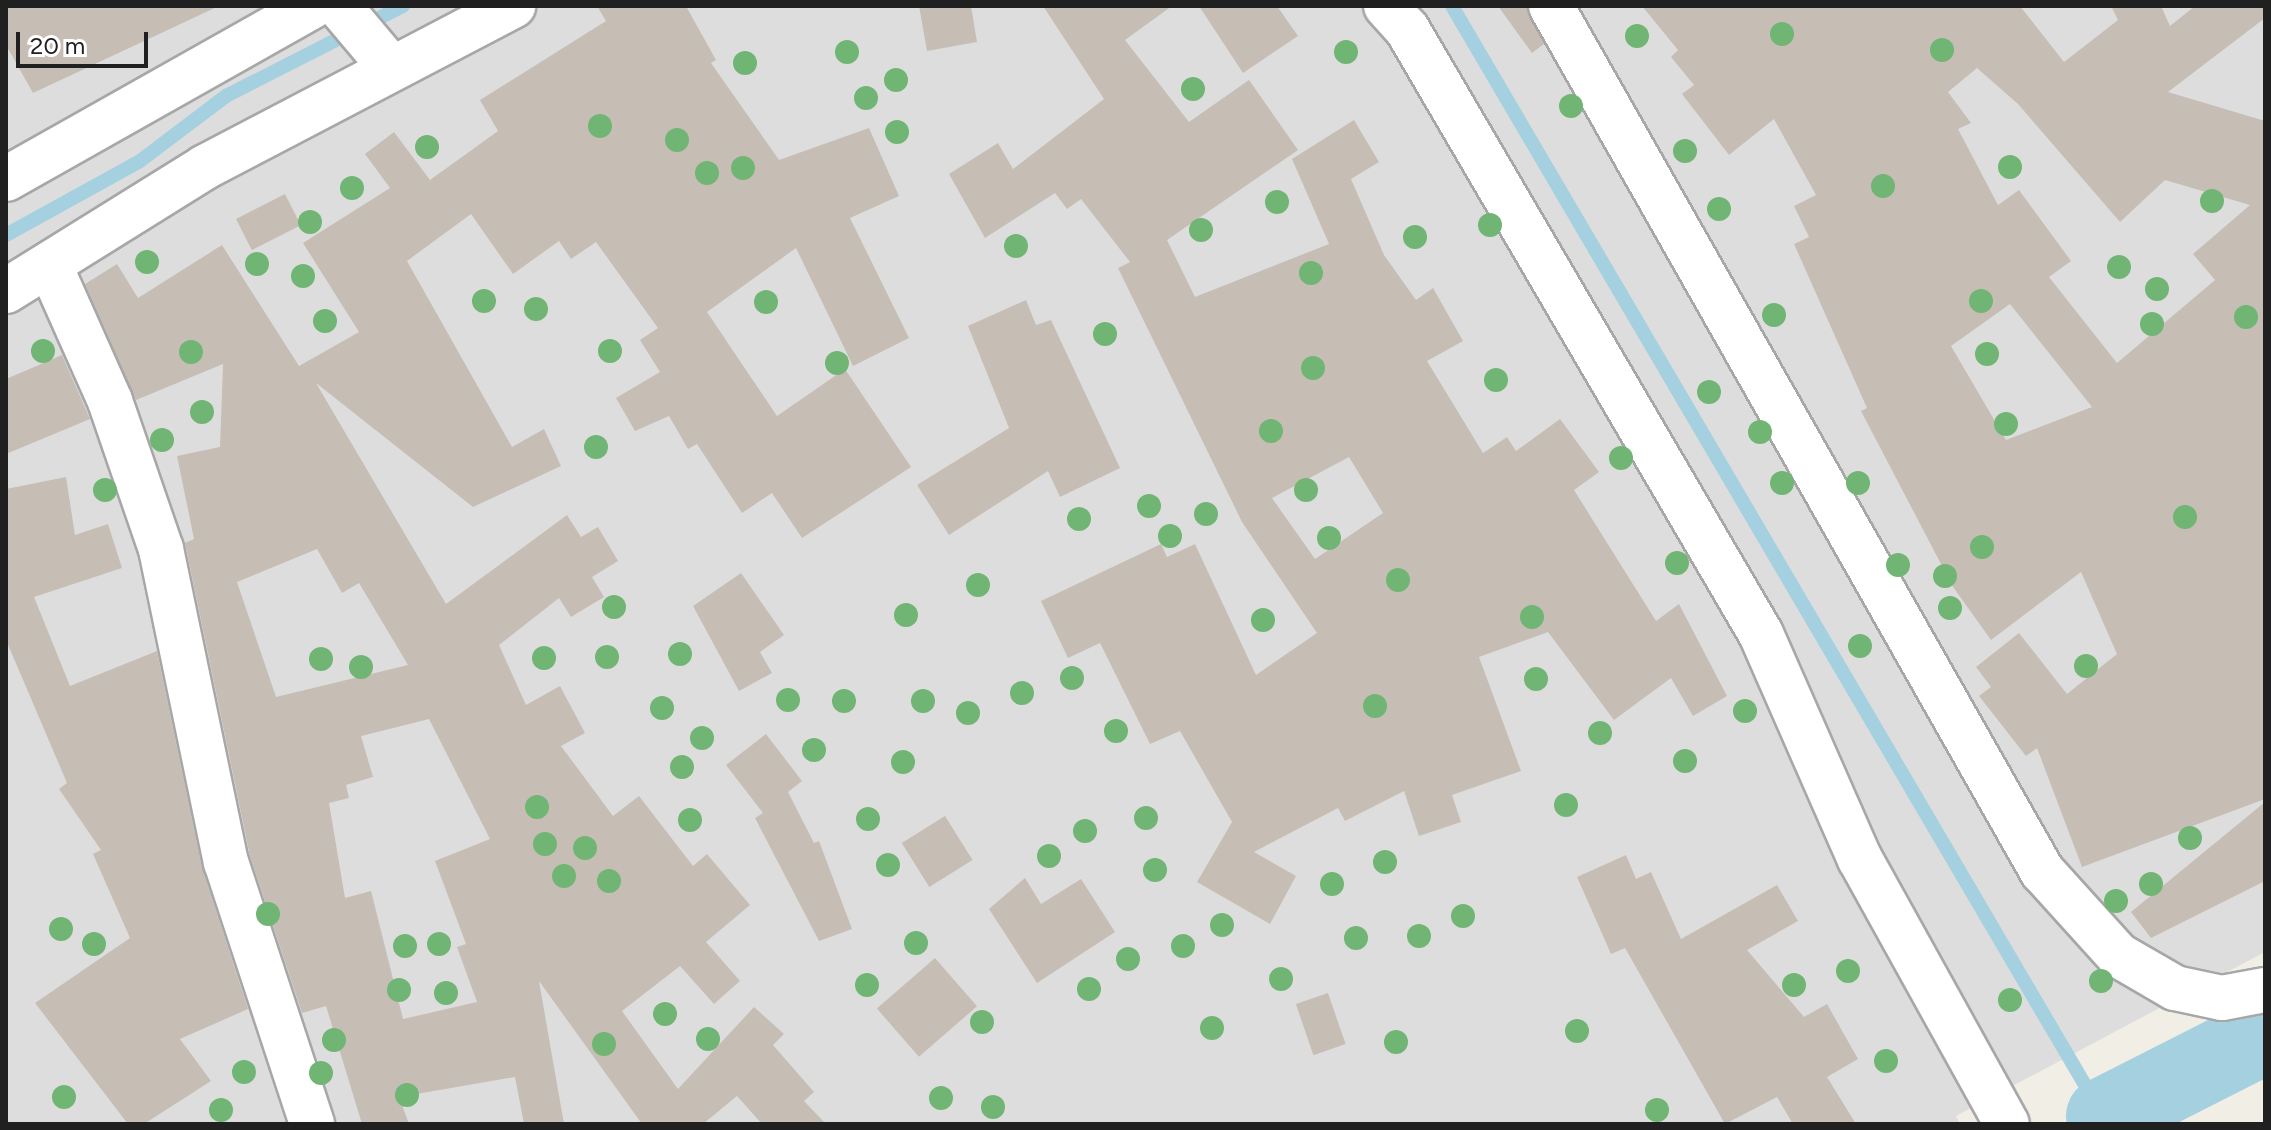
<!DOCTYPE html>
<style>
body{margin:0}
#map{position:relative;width:2271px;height:1130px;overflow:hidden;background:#f1eee6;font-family:Figtree,sans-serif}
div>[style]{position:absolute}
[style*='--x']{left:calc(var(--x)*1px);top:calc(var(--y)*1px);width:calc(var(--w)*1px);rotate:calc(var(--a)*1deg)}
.residential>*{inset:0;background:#dedddd}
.stream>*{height:14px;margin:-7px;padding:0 7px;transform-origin:7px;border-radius:7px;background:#a5d0e0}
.river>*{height:78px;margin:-39px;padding:0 39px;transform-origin:39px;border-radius:39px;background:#a5d0e0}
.building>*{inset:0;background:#c6beb5;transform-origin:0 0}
.roads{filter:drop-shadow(2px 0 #a7a7a7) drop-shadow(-2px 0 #a7a7a7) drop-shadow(0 2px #a7a7a7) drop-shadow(0 -2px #a7a7a7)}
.minor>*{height:44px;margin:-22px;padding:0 22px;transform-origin:22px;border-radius:22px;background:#fff}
.trees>*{width:24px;height:24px;margin:-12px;border-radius:50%;background:#70b574}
span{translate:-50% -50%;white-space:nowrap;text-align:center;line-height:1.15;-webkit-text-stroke:8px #fff;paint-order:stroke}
.frame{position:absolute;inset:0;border:8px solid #202020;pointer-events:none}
.scale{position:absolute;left:16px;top:32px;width:132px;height:36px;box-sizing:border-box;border:4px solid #202020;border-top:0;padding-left:10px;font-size:24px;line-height:28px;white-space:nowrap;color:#202020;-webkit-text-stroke:6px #fff;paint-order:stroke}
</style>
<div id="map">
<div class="residential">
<i style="clip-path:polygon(6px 6px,2265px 6px,2265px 952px,1956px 1116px,1960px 1124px,6px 1124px)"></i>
</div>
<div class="stream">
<i style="--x:1452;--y:6;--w:1296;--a:59.6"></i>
<i style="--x:6;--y:235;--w:153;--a:-28.9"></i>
<i style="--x:140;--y:161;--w:108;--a:-37.1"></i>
<i style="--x:226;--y:96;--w:199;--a:-27"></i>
</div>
<div class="river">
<i style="--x:2105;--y:1116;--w:179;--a:-26.9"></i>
</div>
<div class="building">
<i style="clip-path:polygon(6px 6px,219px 6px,33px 93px,6px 45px)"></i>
<i style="clip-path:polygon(evenodd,597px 6px,686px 6px,716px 60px,711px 63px,779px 160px,869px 128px,899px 196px,850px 218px,909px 338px,853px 366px,796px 248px,707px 312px,777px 416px,845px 369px,911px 467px,802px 538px,772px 493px,742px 513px,697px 444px,688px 449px,669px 416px,635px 431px,616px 398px,660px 372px,640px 340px,658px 328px,596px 242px,571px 259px,559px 241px,513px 274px,471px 214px,407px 261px,512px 447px,544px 429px,561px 466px,473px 507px,316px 383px,446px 604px,567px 515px,581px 537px,598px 527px,618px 561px,592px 577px,604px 597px,571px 617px,559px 598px,499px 645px,526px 705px,560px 686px,585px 733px,561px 746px,613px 816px,639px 796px,693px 866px,707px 854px,750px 905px,706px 942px,740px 981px,714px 1004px,680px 966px,622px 1011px,678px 1089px,754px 1007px,784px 1034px,773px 1045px,814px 1092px,804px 1101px,826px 1124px,762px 1124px,737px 1096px,703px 1124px,642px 1124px,539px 981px,564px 1124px,524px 1124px,515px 1077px,399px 1097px,409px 1124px,362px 1124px,326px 1006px,302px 1013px,250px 856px,185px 543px,194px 539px,177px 456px,220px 447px,223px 364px,136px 400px,85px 284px,117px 264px,138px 298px,222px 245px,299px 366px,359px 332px,303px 243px,390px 188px,365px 154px,394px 132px,430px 180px,498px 131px,480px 100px,606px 21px,597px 6px,317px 549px,342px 593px,359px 583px,408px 665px,276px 697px,237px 582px,317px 549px,597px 6px,429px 719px,490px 839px,435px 861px,466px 944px,457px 947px,477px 1002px,403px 1019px,371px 891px,345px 898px,329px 803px,349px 798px,346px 785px,373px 777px,361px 736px,429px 719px)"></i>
<i style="clip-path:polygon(919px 6px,971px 6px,977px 42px,927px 51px)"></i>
<i style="clip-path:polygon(evenodd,1043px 6px,1172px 6px,1125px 40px,1189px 122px,1249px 80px,1298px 150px,1167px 240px,1195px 297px,1329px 244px,1292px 159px,1354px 120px,1379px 162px,1351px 179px,1384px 255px,1416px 300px,1433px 288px,1463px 341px,1427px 361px,1483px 453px,1507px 437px,1516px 451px,1560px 419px,1599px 472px,1574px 490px,1656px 621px,1679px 604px,1727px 696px,1693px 716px,1671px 678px,1614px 720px,1548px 632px,1479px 657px,1521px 771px,1452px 795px,1461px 822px,1419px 836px,1404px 791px,1345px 821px,1338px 808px,1254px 852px,1296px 876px,1270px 924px,1197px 882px,1232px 822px,1180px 731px,1150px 744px,1100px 643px,1068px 658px,1041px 601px,1161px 544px,1167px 557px,1195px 544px,1256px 675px,1317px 633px,1242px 522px,1118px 268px,1130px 262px,1081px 199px,1067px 209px,1055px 193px,985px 238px,949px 174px,998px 143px,1013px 169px,1104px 99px,1043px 6px,1349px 457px,1383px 513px,1315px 559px,1272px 498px,1349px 457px)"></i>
<i style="clip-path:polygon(1199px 6px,1277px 6px,1298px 36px,1243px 73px)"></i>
<i style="clip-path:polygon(1498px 6px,1526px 6px,1544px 44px,1532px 53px)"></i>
<i style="clip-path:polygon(evenodd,1642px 6px,2020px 6px,2064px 62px,2118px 20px,2111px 6px,2161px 6px,2170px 26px,2195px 6px,2265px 6px,2265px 18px,2168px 92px,2265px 121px,2265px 799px,2082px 867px,2037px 748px,2026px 756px,1979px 696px,1991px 687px,1976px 667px,2019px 633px,2067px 694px,2117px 654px,2081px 572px,1991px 640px,1953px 587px,1861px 411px,1867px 408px,1794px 244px,1809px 237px,1794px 206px,1816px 195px,1774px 119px,1729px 155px,1682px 94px,1694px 85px,1671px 57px,1678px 50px,1642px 6px,1977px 68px,2018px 104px,2120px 222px,2165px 180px,2250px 205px,2193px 254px,2215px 280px,2117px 363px,2049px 277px,2071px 261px,2019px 190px,1998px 205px,1958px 129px,1971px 123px,1948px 92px,1977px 68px,1642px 6px,2010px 304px,2092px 407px,2006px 440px,1951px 346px,2010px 304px)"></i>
<i style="left:285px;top:194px;width:35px;height:55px;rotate:63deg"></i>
<i style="clip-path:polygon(1026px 300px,1036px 325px,1051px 320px,1120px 468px,1060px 497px,1048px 471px,949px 535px,917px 485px,1009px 428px,968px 326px)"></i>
<i style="clip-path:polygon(62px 355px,90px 419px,6px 454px,6px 379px)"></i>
<i style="clip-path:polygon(66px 477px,75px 535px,108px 524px,122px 568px,34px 597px,70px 686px,157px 651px,202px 867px,248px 1009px,180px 1039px,211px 1081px,144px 1124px,128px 1124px,35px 1003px,130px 938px,93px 854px,101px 850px,59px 789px,67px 783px,6px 640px,6px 489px)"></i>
<i style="clip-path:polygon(741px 573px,784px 635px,760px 652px,772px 673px,739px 691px,693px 606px)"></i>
<i style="clip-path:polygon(766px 734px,802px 781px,788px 792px,814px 843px,819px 841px,852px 929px,819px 941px,755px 818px,763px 813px,726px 765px)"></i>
<i style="clip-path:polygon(2265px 802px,2265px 881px,2151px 938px,2131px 912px)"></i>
<i style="left:945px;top:816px;width:52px;height:51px;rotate:58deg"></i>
<i style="clip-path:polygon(1626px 855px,1636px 879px,1651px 872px,1681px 939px,1777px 885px,1798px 921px,1747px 950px,1804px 1017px,1827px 1004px,1858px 1059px,1827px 1077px,1856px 1124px,1793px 1124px,1777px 1097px,1725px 1124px,1625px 948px,1611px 954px,1577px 877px)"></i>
<i style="clip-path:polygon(1025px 878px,1041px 904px,1081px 879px,1115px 932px,1037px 983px,989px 909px)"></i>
<i style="left:935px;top:958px;width:64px;height:77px;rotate:49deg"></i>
<i style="left:1328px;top:993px;width:54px;height:34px;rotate:71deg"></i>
</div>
<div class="roads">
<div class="minor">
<i style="--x:339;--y:6;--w:82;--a:49.9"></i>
<i style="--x:1386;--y:6;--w:31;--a:48"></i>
<i style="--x:1407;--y:29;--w:701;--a:59.67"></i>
<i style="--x:1761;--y:634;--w:246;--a:66.3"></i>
<i style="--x:1860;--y:859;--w:303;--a:61"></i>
<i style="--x:1551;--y:6;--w:995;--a:60.42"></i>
<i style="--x:2042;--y:871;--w:113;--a:47.9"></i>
<i style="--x:2118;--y:955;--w:66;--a:30.1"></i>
<i style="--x:2175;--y:988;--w:48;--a:12"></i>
<i style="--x:2222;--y:998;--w:44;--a:-10.5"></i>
<i style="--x:6;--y:179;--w:352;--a:-29.4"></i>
<i style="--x:50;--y:266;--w:148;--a:66"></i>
<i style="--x:110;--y:401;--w:157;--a:71"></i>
<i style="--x:161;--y:549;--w:320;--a:78.3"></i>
<i style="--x:226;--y:862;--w:276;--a:71.8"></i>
<i style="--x:6;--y:291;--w:234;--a:-31.9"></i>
<i style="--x:205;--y:167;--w:348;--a:-27.6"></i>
</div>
</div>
<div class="trees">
<i style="left:1782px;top:34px"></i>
<i style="left:1637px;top:36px"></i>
<i style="left:1942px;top:50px"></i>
<i style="left:847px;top:52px"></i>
<i style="left:1346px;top:52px"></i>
<i style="left:745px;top:63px"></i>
<i style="left:896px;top:80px"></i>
<i style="left:1193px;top:89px"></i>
<i style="left:866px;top:98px"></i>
<i style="left:1571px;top:106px"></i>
<i style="left:600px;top:126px"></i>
<i style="left:897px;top:132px"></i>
<i style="left:677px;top:140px"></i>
<i style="left:427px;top:147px"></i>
<i style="left:1685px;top:151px"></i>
<i style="left:2010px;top:167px"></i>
<i style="left:743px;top:168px"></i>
<i style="left:707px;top:173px"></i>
<i style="left:1883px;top:186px"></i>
<i style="left:352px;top:188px"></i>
<i style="left:2212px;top:201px"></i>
<i style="left:1277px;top:202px"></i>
<i style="left:1719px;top:209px"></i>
<i style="left:310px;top:222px"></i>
<i style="left:1490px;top:225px"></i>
<i style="left:1201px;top:230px"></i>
<i style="left:1415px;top:237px"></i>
<i style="left:1016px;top:246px"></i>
<i style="left:147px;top:262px"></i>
<i style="left:257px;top:264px"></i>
<i style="left:2119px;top:267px"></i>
<i style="left:1311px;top:273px"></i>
<i style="left:303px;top:276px"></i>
<i style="left:2157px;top:289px"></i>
<i style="left:484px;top:301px"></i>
<i style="left:1981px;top:301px"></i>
<i style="left:766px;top:302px"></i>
<i style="left:536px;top:309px"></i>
<i style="left:1774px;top:315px"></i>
<i style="left:2246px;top:317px"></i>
<i style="left:325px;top:321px"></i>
<i style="left:2152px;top:324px"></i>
<i style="left:1105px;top:334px"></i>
<i style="left:43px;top:351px"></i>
<i style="left:610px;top:351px"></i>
<i style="left:191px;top:352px"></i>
<i style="left:1987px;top:354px"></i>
<i style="left:837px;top:363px"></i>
<i style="left:1313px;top:368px"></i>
<i style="left:1496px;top:380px"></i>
<i style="left:1709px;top:392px"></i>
<i style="left:202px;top:412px"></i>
<i style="left:2006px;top:424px"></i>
<i style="left:1271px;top:431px"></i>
<i style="left:1760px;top:432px"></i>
<i style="left:162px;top:440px"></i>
<i style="left:596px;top:447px"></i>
<i style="left:1621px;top:458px"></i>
<i style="left:1782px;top:483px"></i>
<i style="left:1858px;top:483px"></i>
<i style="left:105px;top:490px"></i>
<i style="left:1306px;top:490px"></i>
<i style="left:1149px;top:506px"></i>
<i style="left:1206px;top:514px"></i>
<i style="left:2185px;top:517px"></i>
<i style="left:1079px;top:519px"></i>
<i style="left:1170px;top:536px"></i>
<i style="left:1329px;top:538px"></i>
<i style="left:1982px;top:547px"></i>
<i style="left:1677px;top:563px"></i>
<i style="left:1898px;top:565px"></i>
<i style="left:1945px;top:576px"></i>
<i style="left:1398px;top:580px"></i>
<i style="left:978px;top:585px"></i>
<i style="left:614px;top:607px"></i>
<i style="left:1950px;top:608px"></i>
<i style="left:906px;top:615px"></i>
<i style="left:1532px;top:617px"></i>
<i style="left:1263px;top:620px"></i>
<i style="left:1860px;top:646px"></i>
<i style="left:680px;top:654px"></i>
<i style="left:607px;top:657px"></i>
<i style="left:544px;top:658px"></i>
<i style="left:321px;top:659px"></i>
<i style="left:2086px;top:666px"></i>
<i style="left:361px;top:667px"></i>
<i style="left:1072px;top:678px"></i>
<i style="left:1536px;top:679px"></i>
<i style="left:1022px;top:693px"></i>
<i style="left:788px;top:700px"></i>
<i style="left:844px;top:701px"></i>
<i style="left:923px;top:701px"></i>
<i style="left:1375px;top:706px"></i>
<i style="left:662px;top:708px"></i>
<i style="left:1745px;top:711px"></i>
<i style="left:968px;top:713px"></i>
<i style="left:1116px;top:731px"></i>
<i style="left:1600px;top:733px"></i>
<i style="left:702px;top:738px"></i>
<i style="left:814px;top:750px"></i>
<i style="left:1685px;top:761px"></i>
<i style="left:903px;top:762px"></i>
<i style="left:682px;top:767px"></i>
<i style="left:1566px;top:805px"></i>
<i style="left:537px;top:807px"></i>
<i style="left:1146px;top:818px"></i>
<i style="left:868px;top:819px"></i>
<i style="left:690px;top:820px"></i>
<i style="left:1085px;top:831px"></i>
<i style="left:2190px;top:838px"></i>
<i style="left:545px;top:844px"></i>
<i style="left:585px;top:848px"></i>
<i style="left:1049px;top:856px"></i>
<i style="left:1385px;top:862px"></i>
<i style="left:888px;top:865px"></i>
<i style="left:1155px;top:870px"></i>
<i style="left:564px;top:876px"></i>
<i style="left:609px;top:881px"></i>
<i style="left:1332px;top:884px"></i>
<i style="left:2151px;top:884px"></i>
<i style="left:2116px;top:901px"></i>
<i style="left:268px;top:914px"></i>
<i style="left:1463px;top:916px"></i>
<i style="left:1222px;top:925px"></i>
<i style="left:61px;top:929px"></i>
<i style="left:1419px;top:936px"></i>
<i style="left:1356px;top:938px"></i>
<i style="left:916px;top:943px"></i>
<i style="left:94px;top:944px"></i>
<i style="left:439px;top:944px"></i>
<i style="left:405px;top:946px"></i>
<i style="left:1183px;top:946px"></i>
<i style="left:1128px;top:959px"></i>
<i style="left:1848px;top:971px"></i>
<i style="left:1281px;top:979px"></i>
<i style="left:2101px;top:981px"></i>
<i style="left:867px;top:985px"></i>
<i style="left:1794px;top:985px"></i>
<i style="left:1089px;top:989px"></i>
<i style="left:399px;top:990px"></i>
<i style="left:446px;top:993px"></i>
<i style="left:2010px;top:1000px"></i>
<i style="left:665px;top:1014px"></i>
<i style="left:982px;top:1022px"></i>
<i style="left:1212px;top:1028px"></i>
<i style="left:1577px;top:1031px"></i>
<i style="left:708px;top:1039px"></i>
<i style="left:334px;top:1040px"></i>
<i style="left:1396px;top:1042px"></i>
<i style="left:604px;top:1044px"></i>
<i style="left:1886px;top:1061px"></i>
<i style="left:244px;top:1072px"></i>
<i style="left:321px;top:1073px"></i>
<i style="left:407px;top:1095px"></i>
<i style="left:64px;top:1097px"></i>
<i style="left:941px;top:1098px"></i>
<i style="left:993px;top:1107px"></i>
<i style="left:221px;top:1110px"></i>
<i style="left:1657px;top:1110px"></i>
</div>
<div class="frame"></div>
<div class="scale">20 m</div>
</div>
